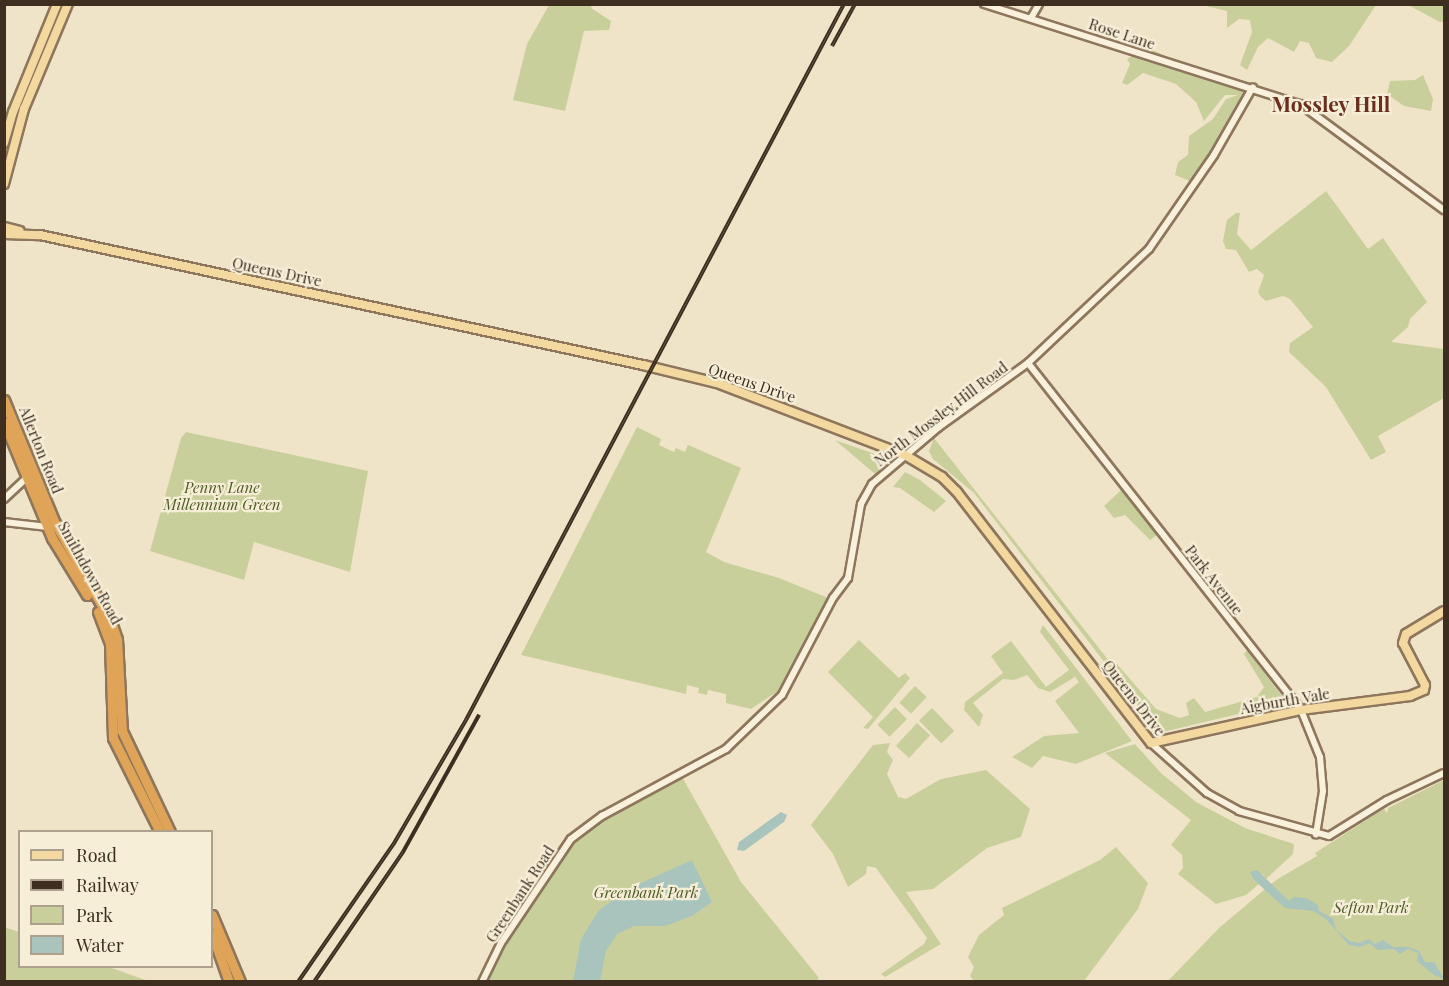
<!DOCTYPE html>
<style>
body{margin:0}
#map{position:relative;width:1449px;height:986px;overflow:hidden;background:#f0e4c8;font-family:"Playfair Display",serif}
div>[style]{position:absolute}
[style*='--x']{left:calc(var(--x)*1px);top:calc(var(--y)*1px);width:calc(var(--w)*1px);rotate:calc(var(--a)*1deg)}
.green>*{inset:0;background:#c9cf9b;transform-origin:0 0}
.water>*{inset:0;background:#a9c4bc}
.roads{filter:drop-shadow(2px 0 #8d765c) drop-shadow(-2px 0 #8d765c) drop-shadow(0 2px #8d765c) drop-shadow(0 -2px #8d765c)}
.minor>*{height:6px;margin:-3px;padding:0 3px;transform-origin:3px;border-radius:3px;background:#faf1dc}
.major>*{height:8px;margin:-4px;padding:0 4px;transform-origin:4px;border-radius:4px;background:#f3d9a0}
.highway>*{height:9px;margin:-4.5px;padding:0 4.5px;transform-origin:4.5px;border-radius:4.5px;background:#e0a458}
.rail>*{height:4px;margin-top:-2px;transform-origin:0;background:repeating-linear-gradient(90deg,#f7eed8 0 4.5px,#3d2e20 0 9px);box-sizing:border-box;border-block:2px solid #3d2e20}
span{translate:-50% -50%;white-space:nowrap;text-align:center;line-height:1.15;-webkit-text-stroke:4.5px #f7eed8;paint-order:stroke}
.street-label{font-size:15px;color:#3d2e20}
.park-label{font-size:15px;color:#4d5a26;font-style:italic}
.district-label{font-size:21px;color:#6b2e1e;font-weight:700}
.frame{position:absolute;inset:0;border:6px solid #3d2e20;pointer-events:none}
.legend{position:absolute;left:18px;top:830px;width:195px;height:138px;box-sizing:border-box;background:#f7eed8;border:2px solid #ada18e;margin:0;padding:8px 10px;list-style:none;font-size:18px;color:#3d2e20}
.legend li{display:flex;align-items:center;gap:12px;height:30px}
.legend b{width:30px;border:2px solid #ada18e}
</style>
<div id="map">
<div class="green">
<i style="clip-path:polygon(549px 5px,592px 5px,591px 8px,611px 21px,609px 30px,584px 31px,565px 111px,513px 100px,527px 44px)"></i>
<i style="clip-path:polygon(1202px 5px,1376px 5px,1349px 46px,1332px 62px,1316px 58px,1309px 43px,1300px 41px,1294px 52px,1268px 38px,1258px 47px,1247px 70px,1240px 65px,1252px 32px,1250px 20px,1239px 19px,1227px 28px,1227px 11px)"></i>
<i style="clip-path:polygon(1408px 5px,1444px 5px,1444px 22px,1440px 22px)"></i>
<i style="clip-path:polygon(1146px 47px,1245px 92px,1249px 90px,1192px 182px,1175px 175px,1178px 162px,1188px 155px,1189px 136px,1213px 119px,1226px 99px,1238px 95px,1225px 95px,1204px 121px,1196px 102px,1176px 84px,1143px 73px,1127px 85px,1122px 83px,1130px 64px,1127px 59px)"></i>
<i style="clip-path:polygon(1423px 75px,1433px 99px,1431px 111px,1404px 106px,1387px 94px,1390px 81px,1415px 80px)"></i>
<i style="clip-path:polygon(1326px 191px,1368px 249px,1383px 238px,1427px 302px,1410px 319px,1408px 327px,1391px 342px,1444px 349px,1444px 398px,1378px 436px,1386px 452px,1371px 460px,1326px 387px,1289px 352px,1290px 343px,1313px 327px,1290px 299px,1283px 296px,1266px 301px,1261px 297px,1258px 292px,1264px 275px,1257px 269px,1249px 272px,1236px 250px,1226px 249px,1223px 241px,1227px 220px,1236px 213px,1240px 213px,1237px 234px,1251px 250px)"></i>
<i style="clip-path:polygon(637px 427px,661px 439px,659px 445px,674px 452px,676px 448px,685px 452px,688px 445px,741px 468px,706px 552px,724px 562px,779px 578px,828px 598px,778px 691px,751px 709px,726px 703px,726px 694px,708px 690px,707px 695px,698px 693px,699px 688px,687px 685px,686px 694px,521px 655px)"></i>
<i style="clip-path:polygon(186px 432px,368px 471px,350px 572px,254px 542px,244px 580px,150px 551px,181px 438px)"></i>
<i style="clip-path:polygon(934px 438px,1113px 666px,1117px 664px,1156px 709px,1180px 718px,1189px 715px,1186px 703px,1194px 698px,1205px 712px,1257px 697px,1264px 687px,1244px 654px,1247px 650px,1284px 699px,1279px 704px,1159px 733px,974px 493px,933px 459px,929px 451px)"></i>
<i style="clip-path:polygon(835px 440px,889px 459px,887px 463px,875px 474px)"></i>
<i style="clip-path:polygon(905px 472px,920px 480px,946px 501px,934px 512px,900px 488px,893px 487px)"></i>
<i style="clip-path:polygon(1121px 490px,1157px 535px,1150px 540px,1125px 515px,1114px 518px,1104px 506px)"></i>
<i style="clip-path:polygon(1043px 625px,1096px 694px,1132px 741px,1076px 764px,1043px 756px,1032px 768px,1012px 757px,1044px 736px,1079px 733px,1055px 701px,1079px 682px,1075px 677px,1050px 692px,1038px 688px,1027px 675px,1014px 680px,1003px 679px,973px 703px,983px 715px,979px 727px,964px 710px,965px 702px,1003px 673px,991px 656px,1011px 641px,1046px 687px,1069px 670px,1040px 632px)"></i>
<i style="clip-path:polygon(859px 640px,899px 678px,905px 673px,910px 678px,868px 729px,863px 728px,873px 717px,828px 672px)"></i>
<i style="left:915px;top:686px;width:16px;height:23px;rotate:43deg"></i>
<i style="left:895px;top:707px;width:17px;height:25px;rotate:45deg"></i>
<i style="left:932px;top:708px;width:32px;height:18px;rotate:46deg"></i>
<i style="left:917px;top:723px;width:18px;height:31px;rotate:43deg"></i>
<i style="clip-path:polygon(890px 743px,887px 752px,893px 760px,887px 774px,898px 797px,906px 799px,941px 779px,986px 770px,1030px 809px,1021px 837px,987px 848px,933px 889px,906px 892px,941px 944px,885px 977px,881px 974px,924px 944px,927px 938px,876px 868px,867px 866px,866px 874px,848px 887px,833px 854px,811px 825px,873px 745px)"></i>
<i style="clip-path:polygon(1135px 744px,1161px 773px,1196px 802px,1245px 828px,1294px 844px,1293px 854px,1266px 879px,1262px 874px,1254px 880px,1259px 884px,1246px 895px,1216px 904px,1178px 874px,1183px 868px,1182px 855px,1171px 845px,1191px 820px,1105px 753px)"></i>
<i style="clip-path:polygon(681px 775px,741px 882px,819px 978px,816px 982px,483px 980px,501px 943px,571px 839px,602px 816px)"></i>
<i style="clip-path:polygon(1444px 780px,1444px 981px,1167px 982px,1219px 928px,1276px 880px,1317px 856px,1315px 853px,1377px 813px,1384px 809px,1387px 813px,1388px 808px)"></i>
<i style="clip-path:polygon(1116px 847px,1148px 883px,1138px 909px,1084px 981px,974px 981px,970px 976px,974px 967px,968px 957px,979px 935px,1004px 915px,1002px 908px,1100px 860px)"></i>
<i style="clip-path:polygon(4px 927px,19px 932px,20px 966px,109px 967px,148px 981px,5px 981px)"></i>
</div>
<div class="water">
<i style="clip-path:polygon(781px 812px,787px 815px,784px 822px,744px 851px,737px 850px,739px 842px)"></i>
<i style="clip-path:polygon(692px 860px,712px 902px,692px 916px,665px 926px,634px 926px,617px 934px,606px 951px,600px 981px,573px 981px,581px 939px,599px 910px,630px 888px)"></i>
<i style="clip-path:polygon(1257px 870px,1289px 901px,1294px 897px,1306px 898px,1318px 905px,1319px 911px,1333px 919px,1336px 930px,1350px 941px,1359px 943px,1369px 939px,1375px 944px,1383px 940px,1393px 947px,1408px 947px,1419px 951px,1425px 962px,1434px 962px,1444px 979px,1434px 975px,1417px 961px,1418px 953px,1408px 949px,1400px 954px,1394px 949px,1378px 950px,1369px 943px,1360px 947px,1349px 945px,1325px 918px,1313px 911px,1285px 908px,1254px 880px,1250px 872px)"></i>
</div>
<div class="roads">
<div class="minor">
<i style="--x:984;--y:4;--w:331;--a:17.6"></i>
<i style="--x:1300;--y:104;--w:179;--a:36.4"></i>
<i style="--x:1031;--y:18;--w:16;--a:-60"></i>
<i style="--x:1028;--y:363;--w:442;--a:51.8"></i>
<i style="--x:1301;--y:710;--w:51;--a:68"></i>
<i style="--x:1320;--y:757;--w:34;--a:85"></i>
<i style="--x:1323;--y:791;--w:44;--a:99.2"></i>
<i style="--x:4;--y:499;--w:33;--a:-43"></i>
<i style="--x:4;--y:522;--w:44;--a:6.5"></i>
<i style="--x:1151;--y:743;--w:75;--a:41.8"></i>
<i style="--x:1207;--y:793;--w:37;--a:29"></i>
<i style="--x:1239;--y:811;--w:93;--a:15.5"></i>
<i style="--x:1329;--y:836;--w:68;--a:-31.8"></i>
<i style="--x:1387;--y:800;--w:63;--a:-25.3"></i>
<i style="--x:482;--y:982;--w:43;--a:-64"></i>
<i style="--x:501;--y:943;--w:125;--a:-56.1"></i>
<i style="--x:571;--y:839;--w:39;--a:-37"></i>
<i style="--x:602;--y:816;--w:141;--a:-28.4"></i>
<i style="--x:726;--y:749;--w:78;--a:-44"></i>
<i style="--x:782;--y:695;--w:110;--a:-62.3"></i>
<i style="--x:833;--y:598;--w:25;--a:-53"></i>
<i style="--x:848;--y:578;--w:75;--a:-80"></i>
<i style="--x:861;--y:504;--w:23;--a:-61"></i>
<i style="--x:872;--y:484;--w:88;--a:-40.4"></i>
<i style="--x:939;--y:427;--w:110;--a:-35.7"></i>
<i style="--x:1028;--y:363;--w:166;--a:-43.3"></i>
<i style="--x:1149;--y:249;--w:114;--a:-55.3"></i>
<i style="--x:1214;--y:155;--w:78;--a:-60.2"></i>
</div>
<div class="major">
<i style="--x:4;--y:143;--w:32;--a:-74"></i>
<i style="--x:13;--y:112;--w:117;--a:-67.8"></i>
<i style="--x:4;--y:184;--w:78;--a:-75.1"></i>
<i style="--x:24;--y:109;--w:114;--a:-67.3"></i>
<i style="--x:4;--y:227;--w:16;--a:14"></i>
<i style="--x:4;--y:234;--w:36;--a:2"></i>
<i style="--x:40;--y:235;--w:617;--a:12.17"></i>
<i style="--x:643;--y:365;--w:76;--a:13.7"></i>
<i style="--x:717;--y:383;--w:201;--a:21"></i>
<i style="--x:905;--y:455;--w:43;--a:30.7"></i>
<i style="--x:942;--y:477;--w:21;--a:45"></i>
<i style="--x:957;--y:492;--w:317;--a:52.3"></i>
<i style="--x:1151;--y:743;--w:154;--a:-12.4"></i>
<i style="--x:1301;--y:710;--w:110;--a:-7.3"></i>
<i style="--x:1410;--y:696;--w:15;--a:-23"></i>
<i style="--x:1424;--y:690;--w:5;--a:-79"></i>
<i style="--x:1425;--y:685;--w:47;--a:-117.6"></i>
<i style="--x:1403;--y:643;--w:9;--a:-72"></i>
<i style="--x:1406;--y:634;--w:44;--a:-31.2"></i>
</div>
<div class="highway">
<i style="--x:4;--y:400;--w:133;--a:67.5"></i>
<i style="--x:55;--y:523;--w:114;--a:60.5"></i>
<i style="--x:111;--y:622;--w:18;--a:71"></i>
<i style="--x:117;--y:639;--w:92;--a:86.9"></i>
<i style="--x:122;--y:731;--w:112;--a:64.6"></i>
<i style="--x:4;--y:422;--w:126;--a:67.5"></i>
<i style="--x:52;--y:538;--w:67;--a:58.4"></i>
<i style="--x:98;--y:612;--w:33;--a:69"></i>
<i style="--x:110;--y:643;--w:95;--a:88.2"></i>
<i style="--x:113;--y:738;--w:105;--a:63.4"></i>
<i style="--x:212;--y:915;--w:73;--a:67.3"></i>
<i style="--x:212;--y:934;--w:51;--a:70.5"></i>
</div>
</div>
<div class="rail">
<i style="--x:832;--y:46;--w:48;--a:-61.3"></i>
<i style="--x:298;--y:982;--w:167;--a:-55.3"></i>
<i style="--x:393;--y:845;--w:145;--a:-59.7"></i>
<i style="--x:466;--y:720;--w:810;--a:-62.17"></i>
<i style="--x:314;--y:982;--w:158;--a:-55.6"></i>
<i style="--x:403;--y:852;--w:157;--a:-61"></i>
</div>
<div class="street-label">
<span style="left:1122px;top:34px;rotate:18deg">Rose Lane</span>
<span style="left:277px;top:272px;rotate:12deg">Queens Drive</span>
<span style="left:752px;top:383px;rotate:19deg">Queens Drive</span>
<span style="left:941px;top:414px;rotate:-37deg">North Mossley Hill Road</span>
<span style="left:41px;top:450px;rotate:68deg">Allerton Road</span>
<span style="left:90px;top:573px;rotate:61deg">Smithdown Road</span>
<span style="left:1214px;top:580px;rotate:52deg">Park Avenue</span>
<span style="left:1134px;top:698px;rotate:52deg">Queens Drive</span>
<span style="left:1285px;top:701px;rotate:-10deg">Aigburth Vale</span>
<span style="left:520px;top:894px;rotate:-57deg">Greenbank Road</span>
</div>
<div class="park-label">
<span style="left:222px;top:496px">Penny Lane<br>Millennium Green</span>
<span style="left:646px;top:893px">Greenbank Park</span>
<span style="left:1371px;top:908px">Sefton Park</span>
</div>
<div class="district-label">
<span style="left:1331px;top:103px">Mossley Hill</span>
</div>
<div class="frame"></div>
<ul class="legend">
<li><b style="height:8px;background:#f3d9a0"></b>Road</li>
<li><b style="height:8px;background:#3d2e20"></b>Railway</li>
<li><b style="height:16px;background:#c9cf9b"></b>Park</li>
<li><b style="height:16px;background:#a9c4bc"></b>Water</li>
</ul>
</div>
